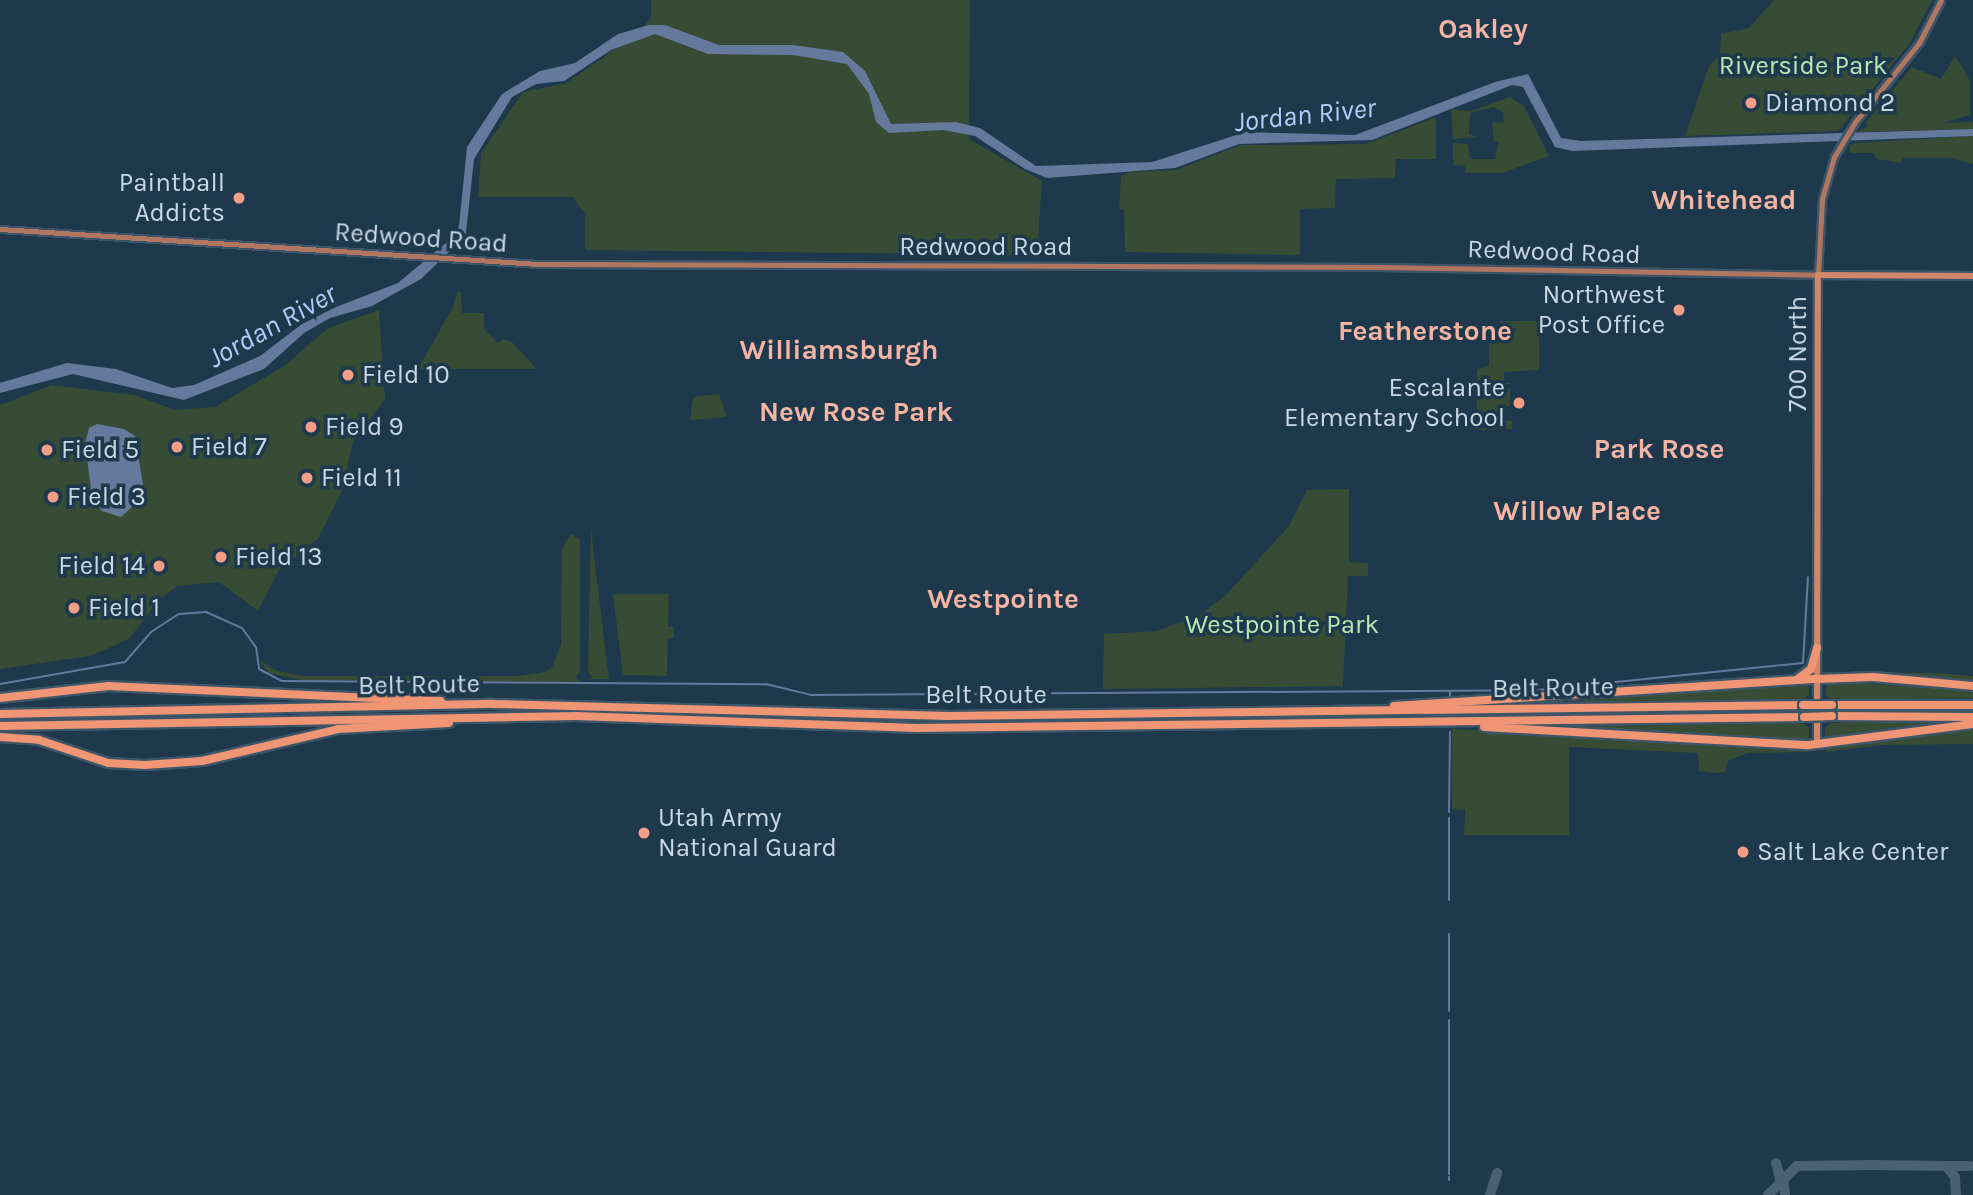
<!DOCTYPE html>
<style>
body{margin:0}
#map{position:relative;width:1973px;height:1195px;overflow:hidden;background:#1e384c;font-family:Karla,sans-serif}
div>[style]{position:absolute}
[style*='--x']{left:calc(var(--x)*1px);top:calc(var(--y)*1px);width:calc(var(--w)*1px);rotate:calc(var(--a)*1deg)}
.green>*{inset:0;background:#364c34}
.water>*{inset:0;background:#65799c}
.stream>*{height:2px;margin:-1px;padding:0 1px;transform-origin:1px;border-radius:1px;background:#65799c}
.taxiway>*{height:10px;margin:-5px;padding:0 5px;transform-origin:5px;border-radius:5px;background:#4a6174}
.roads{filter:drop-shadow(2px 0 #3d5568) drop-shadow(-2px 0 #3d5568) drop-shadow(0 2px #3d5568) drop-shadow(0 -2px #3d5568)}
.secondary>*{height:5px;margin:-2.5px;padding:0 2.5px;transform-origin:2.5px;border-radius:2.5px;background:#b17660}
.primary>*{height:6px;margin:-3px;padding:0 3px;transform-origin:3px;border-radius:3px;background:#d2876a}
.motorway>*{height:8px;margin:-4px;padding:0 4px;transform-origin:4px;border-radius:4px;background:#f09674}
.bridges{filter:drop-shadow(2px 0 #3d5568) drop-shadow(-2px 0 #3d5568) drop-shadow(0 2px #3d5568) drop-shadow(0 -2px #3d5568)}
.motorway-bridge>*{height:8px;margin:-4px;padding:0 4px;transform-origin:4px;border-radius:4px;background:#f09674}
.dots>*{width:19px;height:19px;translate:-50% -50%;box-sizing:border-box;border:4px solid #1e384c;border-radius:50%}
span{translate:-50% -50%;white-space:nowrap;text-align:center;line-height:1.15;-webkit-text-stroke:7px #1e384c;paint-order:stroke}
.park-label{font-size:26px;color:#b8e9b3}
.poi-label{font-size:26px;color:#c9d8e5}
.left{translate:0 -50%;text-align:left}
.right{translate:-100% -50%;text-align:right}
.street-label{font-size:26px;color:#c9d8e5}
.neighbourhood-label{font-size:28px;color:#f6b5a4;font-weight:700}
.water-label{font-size:28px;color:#b2cdfb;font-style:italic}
</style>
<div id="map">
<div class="green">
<i style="clip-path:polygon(651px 0,970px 0,969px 139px,1042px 181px,1037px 255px,585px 250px,585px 214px,573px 197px,478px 197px,481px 153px,523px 92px,566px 83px,630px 39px,651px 19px)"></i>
<i style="clip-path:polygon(1774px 0,1932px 0,1910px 43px,1838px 131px,1685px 136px,1709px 66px,1720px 54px,1721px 34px,1749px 28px)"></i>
<i style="clip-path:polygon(1955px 56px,1970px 80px,1970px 115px,1943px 123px,1973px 122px,1973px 129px,1857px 132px,1868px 126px,1866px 122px,1912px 67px,1941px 79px)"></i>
<i style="clip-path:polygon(1510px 97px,1524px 106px,1549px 156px,1502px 173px,1465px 173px,1465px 166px,1453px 165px,1453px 143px,1468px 144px,1470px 159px,1495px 159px,1499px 142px,1494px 141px,1492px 123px,1504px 122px,1503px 112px,1493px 107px,1470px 113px,1469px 134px,1477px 137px,1453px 139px,1451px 109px,1471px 111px)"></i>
<i style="clip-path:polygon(1436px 117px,1436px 159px,1396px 159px,1395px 178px,1336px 179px,1335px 208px,1300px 209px,1300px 255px,1125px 252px,1124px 210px,1119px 209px,1121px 176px,1130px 172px,1176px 170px,1241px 145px,1366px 144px)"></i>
<i style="clip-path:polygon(1973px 136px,1973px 164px,1950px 158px,1903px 158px,1901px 163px,1877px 159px,1873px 153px,1850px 153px,1850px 145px,1857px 143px)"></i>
<i style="clip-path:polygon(457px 292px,461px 292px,462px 313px,484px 313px,484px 329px,498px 343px,503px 339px,512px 342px,537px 369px,418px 369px,454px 305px)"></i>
<i style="clip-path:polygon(379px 310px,385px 399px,353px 442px,342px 491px,318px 539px,279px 570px,258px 611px,219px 582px,177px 586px,159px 600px,129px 639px,90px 656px,0 669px,0 405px,52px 385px,134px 395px,175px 410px,215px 407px,284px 366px,328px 328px)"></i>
<i style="clip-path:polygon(1501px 321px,1539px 321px,1539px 370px,1504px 372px,1504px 383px,1510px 383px,1510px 406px,1504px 406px,1504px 420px,1512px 421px,1512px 429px,1477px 430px,1477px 369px,1489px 366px,1489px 340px)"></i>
<i style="clip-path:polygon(719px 394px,727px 417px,690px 420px,693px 397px)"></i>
<i style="clip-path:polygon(1349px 489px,1349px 562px,1368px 563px,1368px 576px,1348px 576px,1343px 686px,1103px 689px,1104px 634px,1157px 631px,1201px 614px,1226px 595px,1289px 526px,1307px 490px)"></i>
<i style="clip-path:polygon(591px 525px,594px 557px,609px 679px,588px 679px,592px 677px,588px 671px)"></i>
<i style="clip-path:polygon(571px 534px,580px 540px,580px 672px,576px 677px,580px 682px,300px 680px,269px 673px,259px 660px,277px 671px,305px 676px,517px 676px,545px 672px,552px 668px,561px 644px,562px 548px)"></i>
<i style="clip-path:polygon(613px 594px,669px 594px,668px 627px,674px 627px,674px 638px,668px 638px,667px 676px,623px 675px)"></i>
<i style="clip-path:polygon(1826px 672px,1939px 673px,1973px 676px,1973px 683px)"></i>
<i style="clip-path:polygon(1828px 682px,1973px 689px,1973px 698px,1830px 700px,1825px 694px)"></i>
<i style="clip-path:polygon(1771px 684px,1808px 683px,1809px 694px,1803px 701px,1541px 704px)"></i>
<i style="clip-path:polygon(1957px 721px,1957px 723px,1825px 739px,1825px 727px,1831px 723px)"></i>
<i style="clip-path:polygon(1803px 723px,1809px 727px,1809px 741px,1536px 727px)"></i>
<i style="clip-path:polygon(1973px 727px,1973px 744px,1881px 745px,1825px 752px,1830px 746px)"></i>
<i style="clip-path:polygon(1452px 729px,1802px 748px,1808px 752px,1748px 753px,1729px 760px,1725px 772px,1714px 773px,1699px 771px,1698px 753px,1569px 747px,1569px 835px,1464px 835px,1465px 810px,1452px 809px)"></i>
</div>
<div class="water">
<i style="clip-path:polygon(649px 25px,665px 25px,719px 45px,793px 45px,843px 52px,865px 71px,891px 124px,956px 122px,980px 128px,1036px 166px,1152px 162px,1246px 132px,1355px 135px,1495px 82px,1528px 74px,1561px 138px,1581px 141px,1973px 129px,1973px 136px,1572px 151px,1555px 147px,1523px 87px,1512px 85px,1372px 140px,1239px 144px,1175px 168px,1047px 178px,1025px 169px,975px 136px,943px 130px,889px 133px,876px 122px,869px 94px,847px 64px,793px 55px,708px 54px,655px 34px,611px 50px,564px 81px,536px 84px,512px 97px,474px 159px,466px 233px,459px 242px,421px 279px,372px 306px,330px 318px,304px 333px,264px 369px,184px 400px,73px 374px,0 393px,0 383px,67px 363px,116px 369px,172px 388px,194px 385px,260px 356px,302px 324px,336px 307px,398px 283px,453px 237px,459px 226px,467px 147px,502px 94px,540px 71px,575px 63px,618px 34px)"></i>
<i style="clip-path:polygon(97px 424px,124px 429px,135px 436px,143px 484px,132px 507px,121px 517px,102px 511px,92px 497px,85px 443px,89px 428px)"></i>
</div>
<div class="stream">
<i style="--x:0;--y:684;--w:127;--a:-10"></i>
<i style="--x:125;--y:662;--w:40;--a:-49"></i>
<i style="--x:151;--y:632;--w:33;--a:-33"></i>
<i style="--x:179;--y:614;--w:27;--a:-4"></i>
<i style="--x:206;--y:612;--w:39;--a:24"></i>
<i style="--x:242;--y:628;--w:24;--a:54"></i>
<i style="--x:256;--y:647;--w:22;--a:82"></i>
<i style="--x:259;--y:669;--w:26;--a:28"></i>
<i style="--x:282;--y:681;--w:484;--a:0.4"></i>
<i style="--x:766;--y:684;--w:46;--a:13.7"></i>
<i style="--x:811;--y:695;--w:726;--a:-0.39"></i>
<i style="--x:1537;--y:690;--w:267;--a:-5.8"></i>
<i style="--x:1803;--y:663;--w:86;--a:-86.7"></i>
<i style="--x:1450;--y:692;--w:6;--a:90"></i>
<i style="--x:1449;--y:812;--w:80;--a:-89.3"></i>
<i style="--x:1449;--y:900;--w:82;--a:-90"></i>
<i style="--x:1449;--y:1011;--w:77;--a:-90"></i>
<i style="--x:1449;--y:1174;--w:154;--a:-90"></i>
<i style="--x:1449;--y:1177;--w:3;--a:90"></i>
</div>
<div class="taxiway">
<i style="--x:1776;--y:1163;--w:20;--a:75"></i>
<i style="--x:1947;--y:1166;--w:23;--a:0"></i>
<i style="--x:1783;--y:1176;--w:19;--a:84"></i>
<i style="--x:1490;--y:1195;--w:23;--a:-72"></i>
<i style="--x:1768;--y:1195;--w:41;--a:-45"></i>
<i style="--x:1797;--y:1166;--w:75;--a:-0.8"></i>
<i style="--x:1872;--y:1165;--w:74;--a:0.8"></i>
<i style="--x:1946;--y:1166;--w:14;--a:51"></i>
<i style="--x:1955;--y:1177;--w:18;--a:87"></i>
</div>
<div class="roads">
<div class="secondary">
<i style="--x:0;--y:229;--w:540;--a:3.72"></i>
<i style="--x:539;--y:264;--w:840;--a:0.2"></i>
<i style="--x:1379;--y:267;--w:439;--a:1"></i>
<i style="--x:1818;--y:275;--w:76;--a:-87"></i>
<i style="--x:1822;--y:199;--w:44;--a:-74.1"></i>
<i style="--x:1834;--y:157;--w:41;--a:-59"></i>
<i style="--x:1855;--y:122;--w:102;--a:-51"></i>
<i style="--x:1919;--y:43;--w:48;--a:-62.9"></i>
</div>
<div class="primary">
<i style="--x:1817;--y:745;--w:470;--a:-89.9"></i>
<i style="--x:1818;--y:275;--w:155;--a:0.4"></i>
</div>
<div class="motorway">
<i style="--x:1799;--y:678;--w:15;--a:-37"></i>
<i style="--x:1811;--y:669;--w:22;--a:-74"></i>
<i style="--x:0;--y:698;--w:109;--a:-6.3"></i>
<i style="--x:108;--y:686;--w:333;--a:2.6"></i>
<i style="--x:1832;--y:705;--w:141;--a:0"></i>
<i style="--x:1394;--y:706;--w:424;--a:-3.7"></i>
<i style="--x:1817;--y:679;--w:56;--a:-2"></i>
<i style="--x:1873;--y:677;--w:100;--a:5.1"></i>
<i style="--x:0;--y:714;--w:493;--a:-1.2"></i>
<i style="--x:493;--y:704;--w:456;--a:1.5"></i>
<i style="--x:949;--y:716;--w:854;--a:-0.74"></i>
<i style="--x:1832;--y:716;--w:141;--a:0.4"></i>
<i style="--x:0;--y:726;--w:576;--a:-0.99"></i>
<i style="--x:576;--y:716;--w:341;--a:2"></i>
<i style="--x:917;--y:728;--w:887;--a:-0.71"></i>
<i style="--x:1484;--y:727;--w:325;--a:3.2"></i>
<i style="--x:1809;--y:745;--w:165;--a:-7.3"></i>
<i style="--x:0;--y:737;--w:39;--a:4"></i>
<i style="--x:39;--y:740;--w:73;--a:18.4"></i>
<i style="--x:108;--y:763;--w:37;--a:3"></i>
<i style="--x:145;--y:765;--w:57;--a:-4"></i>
<i style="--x:202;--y:761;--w:140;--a:-13.2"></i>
<i style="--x:338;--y:729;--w:111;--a:-3.1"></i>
</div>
</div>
<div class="bridges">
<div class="motorway-bridge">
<i style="--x:1803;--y:705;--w:29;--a:0"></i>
<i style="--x:1804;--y:717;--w:28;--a:-2"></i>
</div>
</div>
<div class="dots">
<i style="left:1751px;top:103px;background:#f49e88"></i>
<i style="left:239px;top:198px;background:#f49e88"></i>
<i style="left:1679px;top:310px;background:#f49e88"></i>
<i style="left:348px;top:375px;background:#f49e88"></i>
<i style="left:1519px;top:403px;background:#f49e88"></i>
<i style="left:311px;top:427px;background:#f49e88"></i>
<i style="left:177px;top:447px;background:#f49e88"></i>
<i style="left:47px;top:450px;background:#f49e88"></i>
<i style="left:307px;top:478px;background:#f49e88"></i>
<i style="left:53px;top:497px;background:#f49e88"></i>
<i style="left:221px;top:557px;background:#f49e88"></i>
<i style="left:159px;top:566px;background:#f49e88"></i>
<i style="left:74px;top:608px;background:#f49e88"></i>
<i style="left:644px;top:833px;background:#f49e88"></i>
<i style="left:1743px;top:852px;background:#f49e88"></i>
</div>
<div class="park-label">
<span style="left:1803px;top:66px">Riverside Park</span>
<span style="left:1282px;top:625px">Westpointe Park</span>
</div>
<div class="poi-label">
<span class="left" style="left:1765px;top:103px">Diamond 2</span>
<span class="right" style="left:225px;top:198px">Paintball<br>Addicts</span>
<span class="right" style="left:1665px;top:310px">Northwest<br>Post Office</span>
<span class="left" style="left:362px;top:375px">Field 10</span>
<span class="right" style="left:1505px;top:403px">Escalante<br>Elementary School</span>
<span class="left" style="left:325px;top:427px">Field 9</span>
<span class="left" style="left:191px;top:447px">Field 7</span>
<span class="left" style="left:61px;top:450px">Field 5</span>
<span class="left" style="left:321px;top:478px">Field 11</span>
<span class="left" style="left:67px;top:497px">Field 3</span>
<span class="left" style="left:235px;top:557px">Field 13</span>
<span class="right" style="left:145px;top:566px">Field 14</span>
<span class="left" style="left:88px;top:608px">Field 1</span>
<span class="left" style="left:658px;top:833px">Utah Army<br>National Guard</span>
<span class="left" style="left:1757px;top:852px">Salt Lake Center</span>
</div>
<div class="street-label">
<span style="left:421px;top:238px;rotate:4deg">Redwood Road</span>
<span style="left:986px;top:247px">Redwood Road</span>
<span style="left:1554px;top:252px;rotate:2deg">Redwood Road</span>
<span style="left:1798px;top:354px;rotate:-90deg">700 North</span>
<span style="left:419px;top:685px;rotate:-1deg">Belt Route</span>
<span style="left:1553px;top:688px;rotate:-1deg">Belt Route</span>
<span style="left:986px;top:695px">Belt Route</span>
</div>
<div class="neighbourhood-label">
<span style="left:1483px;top:29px">Oakley</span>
<span style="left:1724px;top:200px">Whitehead</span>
<span style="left:1425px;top:331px">Featherstone</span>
<span style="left:839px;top:350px">Williamsburgh</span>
<span style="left:856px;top:412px">New Rose Park</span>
<span style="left:1659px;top:449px">Park Rose</span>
<span style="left:1577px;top:511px">Willow Place</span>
<span style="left:1003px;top:599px">Westpointe</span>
</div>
<div class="water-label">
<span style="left:1305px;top:115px;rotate:-6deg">Jordan River</span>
<span style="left:272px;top:326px;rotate:-29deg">Jordan River</span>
</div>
</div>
